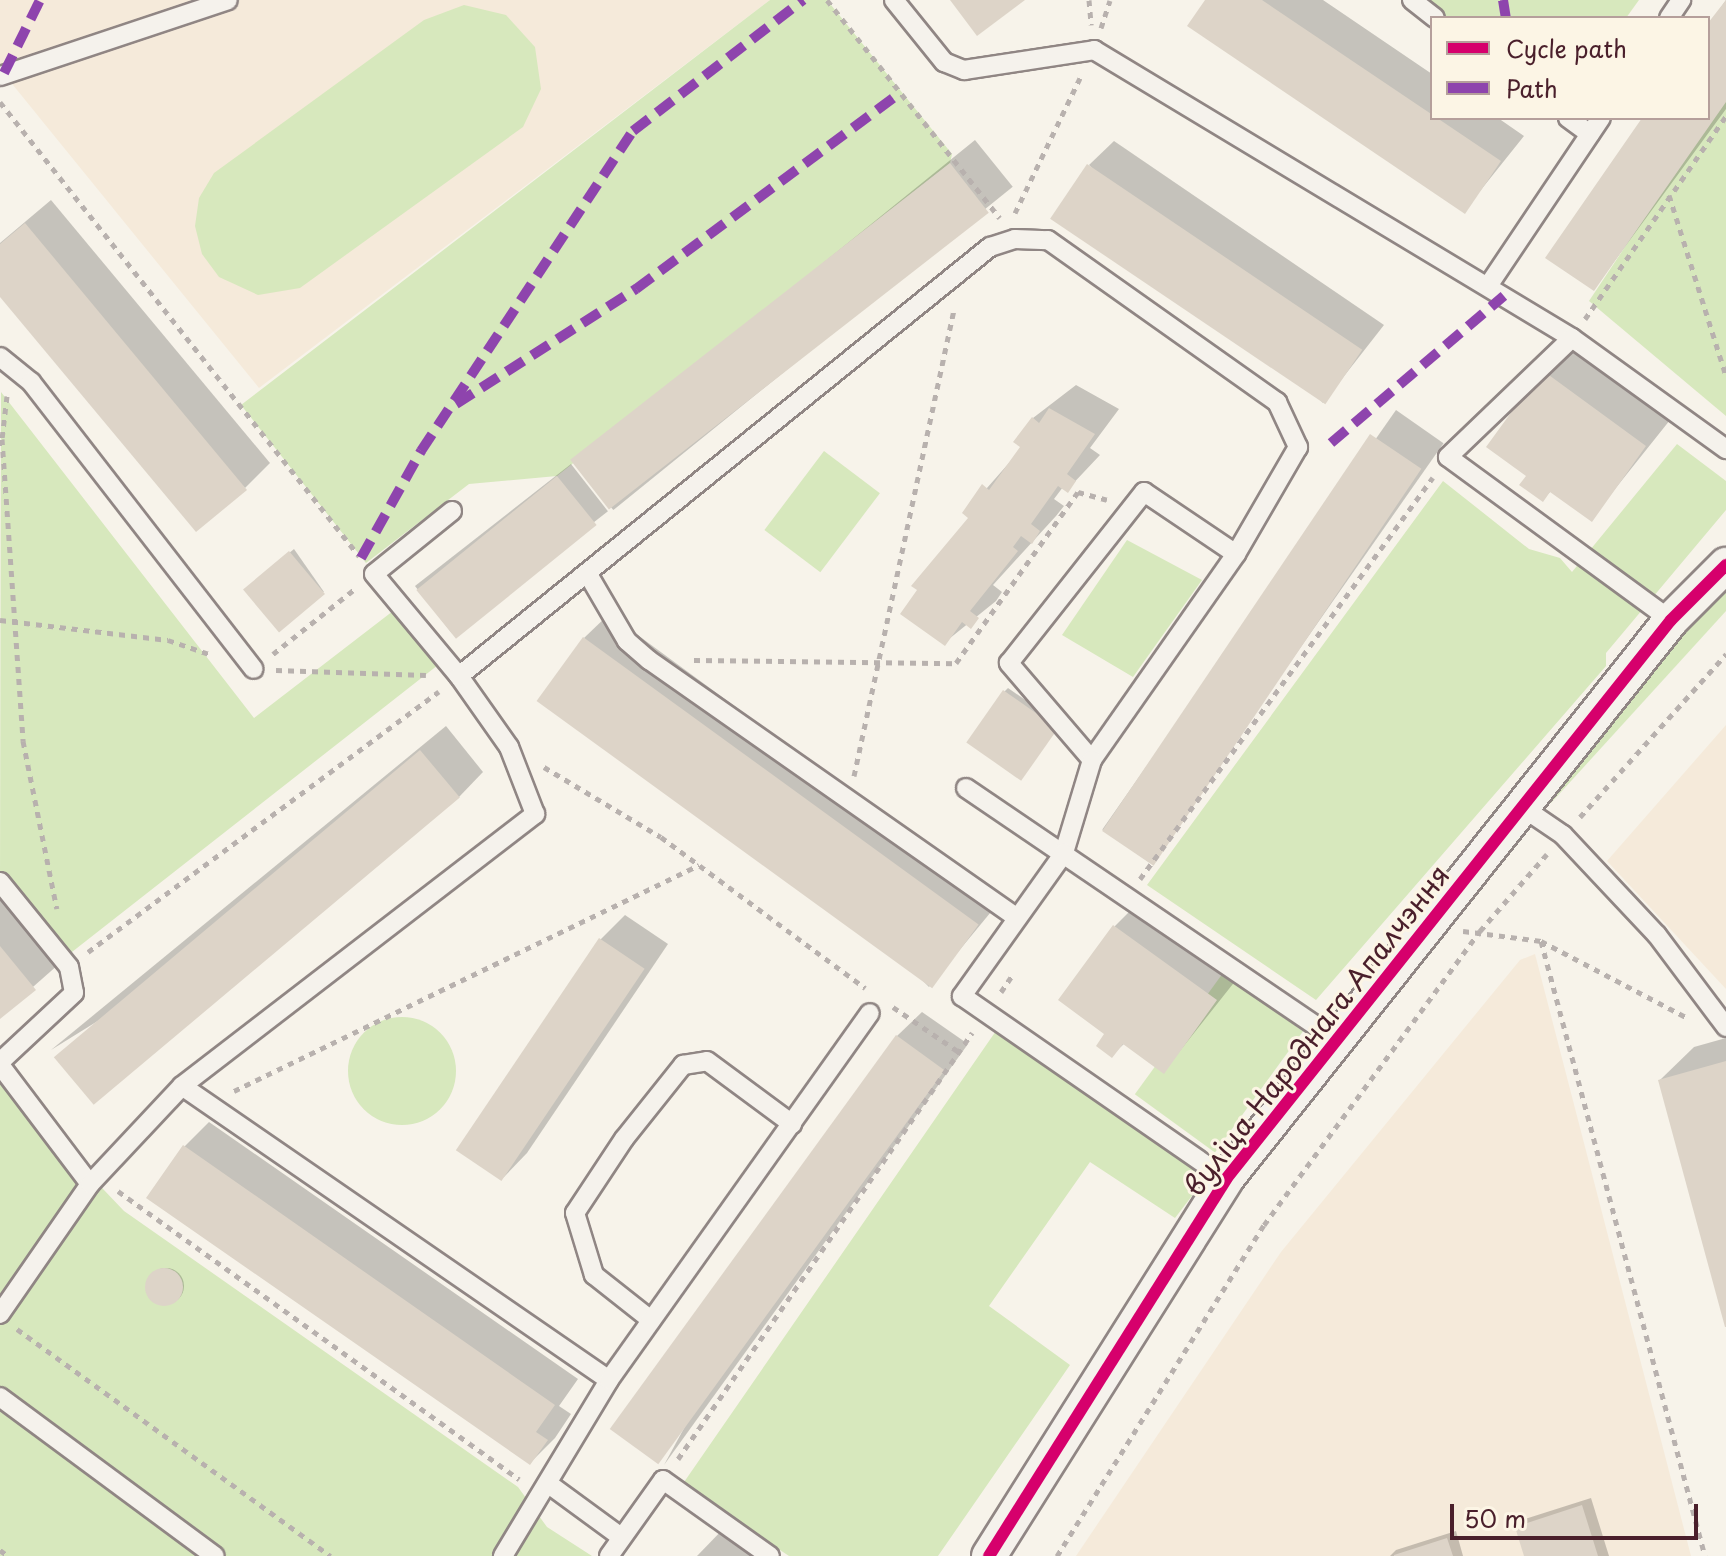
<!DOCTYPE html>
<meta charset="utf-8">
<style>
body{margin:0}
#map{position:relative;width:1726px;height:1556px;overflow:hidden;background:#f7f3ea;font-family:"Playpen Sans",sans-serif}
div>[style]{position:absolute}
[style*='--x']{left:calc(var(--x)*1px);top:calc(var(--y)*1px);width:calc(var(--w)*1px);rotate:calc(var(--a)*1deg)}
.built>*{inset:0;background:#f5eada}
.green>*{inset:0;background:#d7e8bd;transform-origin:0 0}
.round{border-radius:50%}
.shadow>*{inset:0;background:#0003;transform-origin:0 0}
.building>*{inset:0;background:#ddd4c8;transform-origin:0 0}
.path>*{height:5px;margin-top:-2.5px;transform-origin:0;background:repeating-linear-gradient(90deg,#b8b1ae 0 6px,transparent 0 12px)}
.roads{filter:drop-shadow(2px 0 #908684) drop-shadow(-2px 0 #908684) drop-shadow(0 2px #908684) drop-shadow(0 -2px #908684)}
.service>*{height:18px;margin:-9px;padding:0 9px;transform-origin:9px;border-radius:9px;background:#f5f2ec}
.minor>*{height:34px;margin:-17px;padding:0 17px;transform-origin:17px;border-radius:17px;background:#f5f2ec}
.quiet>*{height:10px;margin-top:-5px;transform-origin:0;background:repeating-linear-gradient(90deg,#8e44ad 0 20px,transparent 0 30px)}
.cycleway>*{height:12px;margin:-6px;padding:0 6px;transform-origin:6px;border-radius:6px;background:#d6006c}
span{translate:-50% -50%;white-space:nowrap;text-align:center;line-height:1.15;-webkit-text-stroke:6px #fcf5e5;paint-order:stroke}
.street-label{font-size:28px;color:#4a1f2b}
.legend{position:absolute;left:1430px;top:16px;width:280px;height:104px;box-sizing:border-box;background:#fcf5e5;border:2px solid #b59f9b;margin:0;padding:10px 14px;list-style:none;font-size:24px;color:#4a1f2b}
.legend li{display:flex;align-items:center;gap:16px;height:40px}
.legend b{width:40px;border:2px solid #b59f9b}
.scale{position:absolute;left:1450px;top:1504px;width:248px;height:36px;box-sizing:border-box;border:4px solid #4a1f2b;border-top:0;padding-left:10px;font-size:24px;line-height:28px;white-space:nowrap;color:#4a1f2b;-webkit-text-stroke:6px #fcf5e5;paint-order:stroke}
</style>
<div id="map">
<div class="built">
<i style="clip-path:polygon(0 0,770px 0,259px 388px,0 69px)"></i>
<i style="clip-path:polygon(1726px 725px,1726px 989px,1607px 861px)"></i>
<i style="clip-path:polygon(1535px 954px,1691px 1556px,1076px 1556px,1281px 1252px,1520px 960px)"></i>
</div>
<div class="green">
<i style="clip-path:polygon(770px 0,827px 0,952px 154px,950px 163px,557px 476px,469px 484px,366px 563px,241px 405px)"></i>
<i style="clip-path:polygon(1408px 0,1639px 0,1626px 18px,1432px 18px)"></i>
<i style="clip-path:polygon(464px 5px,506px 15px,535px 47px,541px 89px,523px 127px,300px 288px,258px 295px,219px 277px,202px 254px,195px 226px,199px 198px,214px 173px,424px 20px)"></i>
<i style="clip-path:polygon(1726px 95px,1726px 416px,1589px 301px)"></i>
<i style="clip-path:polygon(1px 392px,254px 718px,393px 611px,438px 665px,63px 959px,0 882px)"></i>
<i style="clip-path:polygon(1677px 444px,1726px 481px,1726px 510px,1606px 653px,1606px 666px,1316px 1000px,1147px 885px,1443px 481px,1529px 549px,1560px 558px,1572px 572px)"></i>
<i style="left:824px;top:451px;width:70px;height:99px;rotate:37deg"></i>
<i style="clip-path:polygon(1127px 540px,1202px 580px,1133px 677px,1062px 635px)"></i>
<i style="clip-path:polygon(1726px 578px,1726px 611px,1551px 803px,1532px 784px)"></i>
<i style="left:1223px;top:973px;width:99px;height:150px;rotate:36deg"></i>
<i class="round" style="left:348px;top:1017px;width:108px;height:108px"></i>
<i style="clip-path:polygon(998px 1028px,1211px 1171px,1175px 1218px,1090px 1162px,989px 1306px,1070px 1365px,938px 1556px,789px 1556px,682px 1485px)"></i>
<i style="clip-path:polygon(0 1081px,124px 1211px,518px 1487px,547px 1527px,592px 1556px,0 1556px)"></i>
</div>
<div class="shadow">
<i style="clip-path:polygon(1207px 0,1323px 0,1432px 74px,1432px 118px,1498px 118px,1524px 136px,1464px 211px)"></i>
<i style="clip-path:polygon(1726px 0,1726px 109px,1594px 289px,1644px 118px,1708px 118px,1708px 26px)"></i>
<i style="left:975px;top:140px;width:60px;height:514px;rotate:51deg"></i>
<i style="clip-path:polygon(1114px 141px,1384px 325px,1323px 403px,1089px 165px)"></i>
<i style="clip-path:polygon(51px 200px,270px 463px,245px 488px,0 294px,0 243px)"></i>
<i style="clip-path:polygon(1568px 347px,1670px 420px,1591px 519px,1552px 490px,1542px 500px,1529px 475px,1489px 447px)"></i>
<i style="clip-path:polygon(1076px 385px,1119px 409px,1090px 448px,1100px 455px,1067px 490px,1063px 487px,1054px 499px,1064px 506px,1056px 516px,993px 585px,1002px 592px,996px 601px,944px 643px,971px 518px,965px 513px,1023px 447px,1033px 418px)"></i>
<i style="left:1396px;top:410px;width:58px;height:512px;rotate:35deg"></i>
<i style="left:571px;top:464px;width:60px;height:198px;rotate:52deg"></i>
<i style="clip-path:polygon(294px 549px,324px 592px,249px 586px)"></i>
<i style="clip-path:polygon(609px 614px,1000px 901px,929px 987px,584px 638px)"></i>
<i style="clip-path:polygon(1008px 688px,1060px 724px,969px 742px,1005px 691px)"></i>
<i style="clip-path:polygon(446px 726px,483px 772px,459px 797px,51px 1050px)"></i>
<i style="clip-path:polygon(0 891px,59px 964px,0 1016px)"></i>
<i style="clip-path:polygon(1139px 902px,1240px 975px,1164px 1071px,1125px 1043px,1112px 1055px,1107px 1033px,1115px 926px)"></i>
<i style="clip-path:polygon(625px 915px,668px 944px,527px 1153px,503px 1178px,600px 940px)"></i>
<i style="clip-path:polygon(922px 1012px,968px 1044px,664px 1465px,897px 1036px)"></i>
<i style="clip-path:polygon(1726px 1038px,1726px 1323px,1660px 1080px,1694px 1047px)"></i>
<i style="clip-path:polygon(209px 1122px,578px 1379px,559px 1406px,571px 1414px,555px 1438px,530px 1463px,184px 1147px)"></i>
<i class="round" style="left:148px;top:1268px;width:36px;height:36px"></i>
<i style="clip-path:polygon(1591px 1498px,1609px 1556px,1526px 1556px,1517px 1527px,1525px 1519px)"></i>
<i style="clip-path:polygon(727px 1525px,769px 1556px,697px 1556px)"></i>
<i style="clip-path:polygon(1456px 1531px,1463px 1556px,1390px 1556px,1396px 1550px)"></i>
</div>
<div class="building">
<i style="clip-path:polygon(950px 0,1025px 0,977px 36px)"></i>
<i style="clip-path:polygon(1205px 0,1262px 0,1501px 161px,1465px 214px,1187px 26px)"></i>
<i style="clip-path:polygon(1726px 0,1726px 102px,1594px 291px,1545px 258px,1642px 118px,1708px 118px,1708px 23px)"></i>
<i style="left:950px;top:163px;width:63px;height:482px;rotate:52deg"></i>
<i style="left:1087px;top:164px;width:332px;height:66px;rotate:34deg"></i>
<i style="clip-path:polygon(25px 223px,247px 490px,196px 532px,0 297px,0 244px)"></i>
<i style="clip-path:polygon(1542px 370px,1646px 446px,1592px 522px,1550px 492px,1543px 502px,1519px 485px,1526px 476px,1486px 447px)"></i>
<i style="clip-path:polygon(1049px 408px,1095px 434px,1067px 474px,1076px 481px,1068px 493px,1058px 486px,1031px 524px,1040px 531px,1032px 544px,1021px 536px,1013px 547px,1018px 551px,970px 611px,979px 618px,971px 629px,962px 622px,945px 646px,900px 614px,917px 590px,911px 586px,968px 518px,962px 513px,982px 484px,989px 490px,1020px 447px,1013px 442px,1032px 417px,1039px 423px)"></i>
<i style="left:1370px;top:434px;width:62px;height:479px;rotate:34deg"></i>
<i style="left:557px;top:476px;width:63px;height:181px;rotate:51deg"></i>
<i style="left:289px;top:551px;width:56px;height:60px;rotate:50deg"></i>
<i style="left:583px;top:637px;width:489px;height:79px;rotate:36deg"></i>
<i style="left:1003px;top:690px;width:67px;height:64px;rotate:35deg"></i>
<i style="left:420px;top:750px;width:62px;height:478px;rotate:50deg"></i>
<i style="clip-path:polygon(1113px 925px,1217px 1000px,1164px 1074px,1123px 1044px,1112px 1058px,1096px 1046px,1104px 1034px,1058px 1000px)"></i>
<i style="left:599px;top:938px;width:55px;height:256px;rotate:34deg"></i>
<i style="clip-path:polygon(0 946px,36px 990px,0 1019px)"></i>
<i style="left:896px;top:1035px;width:60px;height:487px;rotate:36deg"></i>
<i style="clip-path:polygon(1726px 1061px,1726px 1327px,1725px 1327px,1658px 1080px)"></i>
<i style="clip-path:polygon(183px 1145px,555px 1405px,536px 1432px,548px 1440px,530px 1465px,146px 1198px)"></i>
<i class="round" style="left:145px;top:1268px;width:38px;height:38px"></i>
<i style="clip-path:polygon(1582px 1505px,1598px 1556px,1524px 1556px,1515px 1527px)"></i>
<i style="clip-path:polygon(1447px 1538px,1453px 1556px,1394px 1556px,1394px 1555px)"></i>
</div>
<div class="path">
<i style="--x:827;--y:0;--w:278;--a:51.6"></i>
<i style="--x:1089;--y:0;--w:25;--a:85"></i>
<i style="--x:1101;--y:28;--w:29;--a:-72"></i>
<i style="--x:0;--y:102;--w:579;--a:51.66"></i>
<i style="--x:1669;--y:195;--w:190;--a:72.5"></i>
<i style="--x:1015;--y:213;--w:150;--a:-64.3"></i>
<i style="--x:1585;--y:319;--w:247;--a:-55.2"></i>
<i style="--x:7;--y:396;--w:43;--a:96.6"></i>
<i style="--x:2;--y:439;--w:303;--a:86"></i>
<i style="--x:23;--y:741;--w:171;--a:78.6"></i>
<i style="--x:0;--y:620;--w:169;--a:6.8"></i>
<i style="--x:168;--y:640;--w:43;--a:18.9"></i>
<i style="--x:273;--y:654;--w:106;--a:-38.5"></i>
<i style="--x:694;--y:660;--w:262;--a:0.7"></i>
<i style="--x:956;--y:663;--w:210;--a:-54.5"></i>
<i style="--x:1078;--y:492;--w:30;--a:15"></i>
<i style="--x:276;--y:670;--w:150;--a:1.9"></i>
<i style="--x:544;--y:767;--w:136;--a:30.9"></i>
<i style="--x:661;--y:837;--w:254;--a:36.5"></i>
<i style="--x:854;--y:776;--w:478;--a:-77.9"></i>
<i style="--x:1580;--y:817;--w:219;--a:-48.1"></i>
<i style="--x:1140;--y:879;--w:497;--a:-53.9"></i>
<i style="--x:1463;--y:931;--w:79;--a:7.3"></i>
<i style="--x:1541;--y:941;--w:164;--a:27.7"></i>
<i style="--x:1541;--y:941;--w:636;--a:75.07"></i>
<i style="--x:88;--y:952;--w:437;--a:-36.6"></i>
<i style="--x:1001;--y:992;--w:22;--a:-56"></i>
<i style="--x:893;--y:1007;--w:80;--a:34.3"></i>
<i style="--x:234;--y:1091;--w:517;--a:-25.92"></i>
<i style="--x:118;--y:1191;--w:494;--a:35.7"></i>
<i style="--x:17;--y:1329;--w:387;--a:35.9"></i>
<i style="--x:678;--y:1459;--w:518;--a:-55.39"></i>
<i style="--x:0;--y:1550;--w:10;--a:37"></i>
<i style="--x:1057;--y:1556;--w:390;--a:-58"></i>
<i style="--x:1264;--y:1225;--w:365;--a:-53.7"></i>
<i style="--x:1480;--y:931;--w:102;--a:-49"></i>
</div>
<div class="roads">
<div class="service">
<i style="--x:894;--y:0;--w:80;--a:51.1"></i>
<i style="--x:944;--y:62;--w:22;--a:22"></i>
<i style="--x:964;--y:70;--w:132;--a:-8.7"></i>
<i style="--x:1094;--y:50;--w:558;--a:31.07"></i>
<i style="--x:1572;--y:338;--w:190;--a:35.8"></i>
<i style="--x:1412;--y:0;--w:29;--a:38"></i>
<i style="--x:1669;--y:18;--w:22;--a:-56"></i>
<i style="--x:0;--y:76;--w:240;--a:-18.4"></i>
<i style="--x:1568;--y:118;--w:27;--a:36"></i>
<i style="--x:1488;--y:286;--w:202;--a:-56.1"></i>
<i style="--x:1572;--y:338;--w:172;--a:136.2"></i>
<i style="--x:1448;--y:457;--w:276;--a:36.2"></i>
<i style="--x:0;--y:357;--w:40;--a:39"></i>
<i style="--x:31;--y:382;--w:363;--a:52.2"></i>
<i style="--x:452;--y:511;--w:100;--a:141.1"></i>
<i style="--x:374;--y:574;--w:133;--a:50.2"></i>
<i style="--x:589;--y:576;--w:75;--a:59.7"></i>
<i style="--x:627;--y:641;--w:29;--a:41"></i>
<i style="--x:649;--y:660;--w:449;--a:35"></i>
<i style="--x:1092;--y:760;--w:128;--a:-130.6"></i>
<i style="--x:1009;--y:663;--w:218;--a:-51.7"></i>
<i style="--x:1144;--y:492;--w:111;--a:34"></i>
<i style="--x:966;--y:788;--w:446;--a:34.2"></i>
<i style="--x:1522;--y:807;--w:50;--a:34.3"></i>
<i style="--x:1563;--y:835;--w:137;--a:46.8"></i>
<i style="--x:1657;--y:935;--w:115;--a:53.1"></i>
<i style="--x:0;--y:882;--w:109;--a:50.9"></i>
<i style="--x:69;--y:967;--w:26;--a:79"></i>
<i style="--x:74;--y:993;--w:101;--a:137"></i>
<i style="--x:0;--y:1065;--w:149;--a:52.9"></i>
<i style="--x:182;--y:1086;--w:518;--a:34.55"></i>
<i style="--x:0;--y:1314;--w:158;--a:-55.3"></i>
<i style="--x:90;--y:1184;--w:134;--a:-46.8"></i>
<i style="--x:182;--y:1086;--w:446;--a:-37.6"></i>
<i style="--x:535;--y:814;--w:72;--a:-111.2"></i>
<i style="--x:509;--y:747;--w:87;--a:-125.2"></i>
<i style="--x:459;--y:676;--w:683;--a:-38.94"></i>
<i style="--x:990;--y:247;--w:26;--a:-18"></i>
<i style="--x:1015;--y:239;--w:33;--a:2"></i>
<i style="--x:1048;--y:240;--w:281;--a:35.3"></i>
<i style="--x:1277;--y:402;--w:50;--a:65"></i>
<i style="--x:1298;--y:447;--w:124;--a:120.1"></i>
<i style="--x:1236;--y:554;--w:251;--a:125"></i>
<i style="--x:1092;--y:760;--w:97;--a:106.8"></i>
<i style="--x:1064;--y:853;--w:176;--a:125.5"></i>
<i style="--x:962;--y:996;--w:321;--a:34.7"></i>
<i style="--x:651;--y:1320;--w:73;--a:-141.7"></i>
<i style="--x:594;--y:1275;--w:65;--a:-107"></i>
<i style="--x:575;--y:1213;--w:89;--a:-56.5"></i>
<i style="--x:624;--y:1139;--w:95;--a:-51.4"></i>
<i style="--x:683;--y:1065;--w:24;--a:-9"></i>
<i style="--x:707;--y:1061;--w:106;--a:36.5"></i>
<i style="--x:0;--y:1397;--w:267;--a:36.5"></i>
<i style="--x:550;--y:1485;--w:88;--a:36.2"></i>
<i style="--x:503;--y:1556;--w:205;--a:-58.9"></i>
<i style="--x:609;--y:1380;--w:450;--a:-54.6"></i>
<i style="--x:609;--y:1556;--w:93;--a:-54.6"></i>
<i style="--x:663;--y:1480;--w:131;--a:35.4"></i>
</div>
<div class="minor">
<i style="--x:989;--y:1556;--w:445;--a:-57.8"></i>
<i style="--x:1226;--y:1179;--w:714;--a:-51.48"></i>
<i style="--x:1671;--y:620;--w:78;--a:-45"></i>
</div>
</div>
<div class="quiet">
<i style="--x:1503;--y:0;--w:18;--a:81"></i>
<i style="--x:4;--y:73;--w:81;--a:-63.7"></i>
<i style="--x:456;--y:404;--w:214;--a:-32.6"></i>
<i style="--x:636;--y:289;--w:330;--a:-36.6"></i>
<i style="--x:1331;--y:443;--w:227;--a:-40.4"></i>
<i style="--x:361;--y:558;--w:123;--a:-60.7"></i>
<i style="--x:421;--y:451;--w:384;--a:-56.5"></i>
<i style="--x:633;--y:131;--w:215;--a:-37.6"></i>
</div>
<div class="cycleway">
<i style="--x:989;--y:1556;--w:445;--a:-57.8"></i>
<i style="--x:1226;--y:1179;--w:714;--a:-51.48"></i>
<i style="--x:1671;--y:620;--w:78;--a:-45"></i>
</div>
<div class="street-label">
<span style="left:1316px;top:1030px;rotate:-52deg">вуліца Народнага Апалчэння</span>
</div>
<ul class="legend">
<li><b style="height:10px;background:#d6006c"></b>Cycle path</li>
<li><b style="height:10px;background:#8e44ad"></b>Path</li>
</ul>
<div class="scale">50 m</div>
</div>
